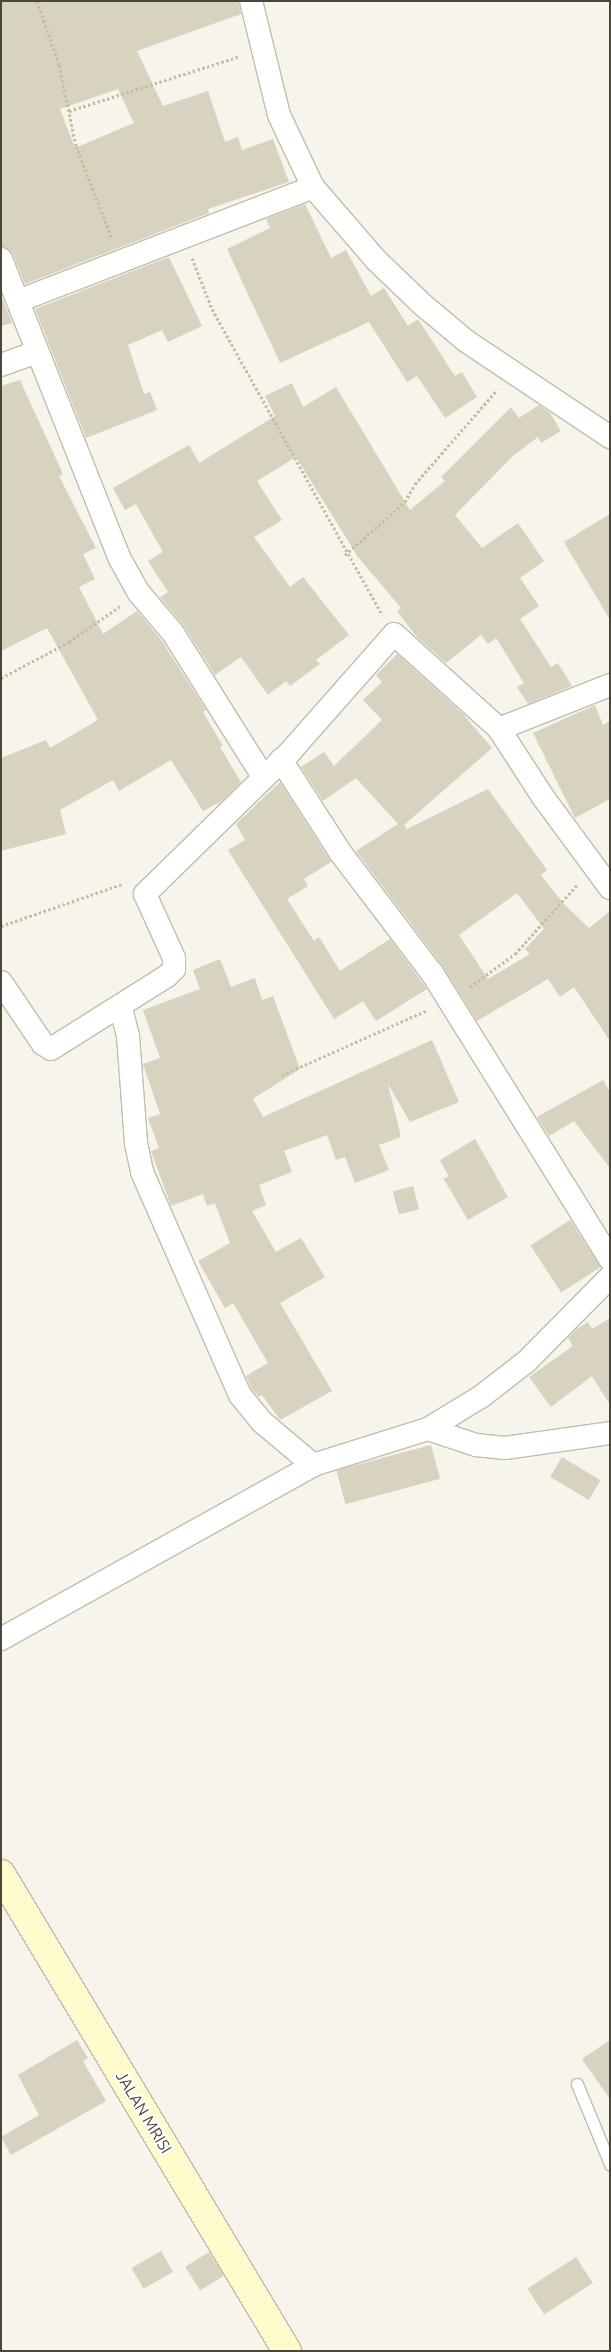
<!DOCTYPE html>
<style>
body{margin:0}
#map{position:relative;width:611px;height:2352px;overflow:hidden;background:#f6f4eb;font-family:Ubuntu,sans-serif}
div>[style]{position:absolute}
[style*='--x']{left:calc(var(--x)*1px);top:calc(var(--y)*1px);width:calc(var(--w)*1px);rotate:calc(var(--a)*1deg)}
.building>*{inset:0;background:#d8d2c0;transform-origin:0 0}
.path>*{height:3px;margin-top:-1.5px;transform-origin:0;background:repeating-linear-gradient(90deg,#c4bd9e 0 2.5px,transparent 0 5px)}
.roads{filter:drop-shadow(1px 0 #c2bead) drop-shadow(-1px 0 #c2bead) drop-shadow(0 1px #c2bead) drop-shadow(0 -1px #c2bead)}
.lane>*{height:11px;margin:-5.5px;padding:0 5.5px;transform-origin:5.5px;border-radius:5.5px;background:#fff}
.street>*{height:22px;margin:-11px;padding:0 11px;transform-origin:11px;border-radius:11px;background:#fff}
.secondary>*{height:28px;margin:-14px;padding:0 14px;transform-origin:14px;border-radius:14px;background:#fffbcc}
span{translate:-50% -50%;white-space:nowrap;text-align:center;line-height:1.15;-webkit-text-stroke:4px #fff;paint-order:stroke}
.street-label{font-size:16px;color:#4a4638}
.frame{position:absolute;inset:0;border:2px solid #4a4638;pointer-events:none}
</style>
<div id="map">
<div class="building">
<i style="clip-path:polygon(evenodd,1px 1px,238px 1px,241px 14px,137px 51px,163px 106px,208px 91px,225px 142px,238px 137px,242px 150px,273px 139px,289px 182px,208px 209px,209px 213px,25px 284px,13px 254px,1px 246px,1px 1px,118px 89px,134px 123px,75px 148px,60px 109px,118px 89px)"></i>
<i style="clip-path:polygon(305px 204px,331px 258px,346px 250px,371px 296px,384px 288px,408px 326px,418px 319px,455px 376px,462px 372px,477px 397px,445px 418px,417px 376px,407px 382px,369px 322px,280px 363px,227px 249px,270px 228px,266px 219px)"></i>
<i style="clip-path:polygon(169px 257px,202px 326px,168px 342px,162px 330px,128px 345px,144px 394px,150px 392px,157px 410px,86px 438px,35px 309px)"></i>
<i style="clip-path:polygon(1px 295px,12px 323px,1px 326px)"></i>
<i style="clip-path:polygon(20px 380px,63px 474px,59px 476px,96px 548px,83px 554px,95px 579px,79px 587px,103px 634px,137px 611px,162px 641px,206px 710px,203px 712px,223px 746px,220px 747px,241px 782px,222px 801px,203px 811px,171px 760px,119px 791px,113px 780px,60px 810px,66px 834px,1px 851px,1px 758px,46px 740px,50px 748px,98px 720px,47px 628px,1px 651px,1px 386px)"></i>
<i style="clip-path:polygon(292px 383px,303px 407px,336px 387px,410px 510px,445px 481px,441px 477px,511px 407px,519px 418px,539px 405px,550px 413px,561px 431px,541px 443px,538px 437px,513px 456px,455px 515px,482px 548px,518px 523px,544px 561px,520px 578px,539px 606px,520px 619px,551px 667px,558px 663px,572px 686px,528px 704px,517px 687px,524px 683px,496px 638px,488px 644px,481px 635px,446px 663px,416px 636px,397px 611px,401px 608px,358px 557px,296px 457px,257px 481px,282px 520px,254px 537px,290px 587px,303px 577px,349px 635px,316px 660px,320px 664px,290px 686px,286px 681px,268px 695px,241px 657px,215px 675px,184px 626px,160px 597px,168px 592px,148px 561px,163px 552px,136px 504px,125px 510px,113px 488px,189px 445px,199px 463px,275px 416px,265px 396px)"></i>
<i style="clip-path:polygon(610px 514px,610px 620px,564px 542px)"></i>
<i style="clip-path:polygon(evenodd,397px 654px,463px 714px,492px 748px,404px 825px,407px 829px,488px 789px,547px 870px,541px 875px,563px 903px,589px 928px,610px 911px,610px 1041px,574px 987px,560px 997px,548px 979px,477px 1021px,442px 965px,356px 851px,398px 824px,356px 778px,323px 801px,301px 767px,324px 752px,334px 766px,382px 720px,363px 700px,382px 682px,376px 675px,397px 654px,517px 893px,544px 929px,525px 949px,530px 954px,488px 979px,459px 935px,517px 893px)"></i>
<i style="clip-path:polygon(595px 705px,603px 725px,610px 721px,610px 799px,575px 818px,533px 733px)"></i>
<i style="clip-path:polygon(280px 782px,331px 862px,304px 879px,308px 886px,287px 899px,314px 941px,319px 937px,340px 971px,390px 939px,427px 989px,376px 1021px,363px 1001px,334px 1019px,228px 850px,245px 840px,236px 824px)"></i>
<i style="clip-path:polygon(220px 959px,231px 987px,255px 978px,262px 1000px,273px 996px,300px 1069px,253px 1099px,263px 1117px,432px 1040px,459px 1102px,410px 1122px,388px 1084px,401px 1137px,379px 1145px,389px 1170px,355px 1183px,345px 1157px,336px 1160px,327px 1135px,284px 1151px,292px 1172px,259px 1185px,266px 1205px,252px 1211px,276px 1252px,301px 1238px,325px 1277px,280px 1303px,332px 1391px,280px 1420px,262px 1395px,259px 1397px,251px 1388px,246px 1376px,268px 1363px,233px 1303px,225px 1308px,198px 1261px,230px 1243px,215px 1203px,207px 1206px,203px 1194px,171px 1206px,151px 1151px,159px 1148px,148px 1118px,160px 1114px,143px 1064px,160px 1058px,143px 1010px,200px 989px,193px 970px)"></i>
<i style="clip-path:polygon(603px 1080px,610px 1092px,610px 1168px,574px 1121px,549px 1136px,537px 1117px)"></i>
<i style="clip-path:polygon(475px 1139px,508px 1197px,468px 1220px,443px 1178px,449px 1177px,440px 1160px)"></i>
<i style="left:413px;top:1186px;width:24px;height:21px;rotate:75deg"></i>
<i style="left:570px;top:1220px;width:56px;height:47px;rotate:57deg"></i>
<i style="clip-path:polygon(610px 1318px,610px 1405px,592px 1376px,551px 1407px,529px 1377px,573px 1346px,568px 1338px,577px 1329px,588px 1322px,592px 1329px)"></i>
<i style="left:431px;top:1445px;width:35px;height:98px;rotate:75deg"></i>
<i style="left:562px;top:1457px;width:45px;height:23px;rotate:31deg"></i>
<i style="clip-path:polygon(77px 2040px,88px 2058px,83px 2061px,106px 2101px,11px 2155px,1px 2137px,39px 2115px,18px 2075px)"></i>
<i style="clip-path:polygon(610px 2040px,610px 2099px,582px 2059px)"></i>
<i style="left:161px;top:2251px;width:24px;height:34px;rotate:60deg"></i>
<i style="left:209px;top:2252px;width:28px;height:28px;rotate:58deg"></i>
<i style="left:576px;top:2257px;width:31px;height:58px;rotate:57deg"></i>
</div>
<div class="path">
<i style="--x:37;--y:1;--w:68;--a:71"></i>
<i style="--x:59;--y:65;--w:83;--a:78.1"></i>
<i style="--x:76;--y:146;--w:100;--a:68.8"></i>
<i style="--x:69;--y:111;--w:180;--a:-17.8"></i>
<i style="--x:192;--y:258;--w:55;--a:68.6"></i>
<i style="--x:212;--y:309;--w:350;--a:60.9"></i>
<i style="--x:345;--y:555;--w:80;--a:-41.5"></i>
<i style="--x:405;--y:502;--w:21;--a:-61"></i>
<i style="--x:415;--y:484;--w:125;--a:-48.9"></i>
<i style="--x:1;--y:678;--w:77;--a:-27.9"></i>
<i style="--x:69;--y:642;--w:62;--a:-35.2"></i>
<i style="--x:1;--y:926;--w:128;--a:-19.1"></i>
<i style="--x:470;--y:987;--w:56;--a:-36.3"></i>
<i style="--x:515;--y:954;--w:93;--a:-48.1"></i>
<i style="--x:282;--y:1075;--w:159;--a:-24.1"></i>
</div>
<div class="roads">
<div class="lane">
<i style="--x:577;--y:2084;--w:87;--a:67.6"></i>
</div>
<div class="street">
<i style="--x:251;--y:1;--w:117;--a:76.2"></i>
<i style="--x:279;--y:115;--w:80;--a:64.7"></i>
<i style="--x:313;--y:187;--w:96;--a:49.2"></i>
<i style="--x:376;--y:260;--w:65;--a:43.8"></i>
<i style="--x:423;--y:305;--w:56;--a:39.9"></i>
<i style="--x:466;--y:341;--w:173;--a:33.7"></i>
<i style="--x:1;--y:259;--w:323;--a:68.4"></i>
<i style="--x:120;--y:559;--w:39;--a:61"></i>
<i style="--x:139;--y:593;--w:52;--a:49.6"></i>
<i style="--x:173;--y:633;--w:171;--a:57.9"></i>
<i style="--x:18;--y:301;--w:316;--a:-21.1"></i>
<i style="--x:1;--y:365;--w:37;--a:-20"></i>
<i style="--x:499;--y:729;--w:119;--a:-21.6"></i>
<i style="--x:281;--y:760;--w:109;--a:57.3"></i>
<i style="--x:340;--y:852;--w:152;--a:52.8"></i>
<i style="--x:432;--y:973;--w:337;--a:58.1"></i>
<i style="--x:1;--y:982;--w:75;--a:55.9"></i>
<i style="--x:43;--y:1044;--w:9;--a:32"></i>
<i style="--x:51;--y:1049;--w:137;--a:-32.2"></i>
<i style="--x:167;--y:976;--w:10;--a:-45"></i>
<i style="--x:174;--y:969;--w:11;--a:-90"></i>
<i style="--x:174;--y:958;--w:70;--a:-114.4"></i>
<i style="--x:145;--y:894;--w:203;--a:-44.4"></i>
<i style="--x:290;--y:752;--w:157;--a:-48.6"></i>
<i style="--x:394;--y:634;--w:142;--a:42.1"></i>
<i style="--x:499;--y:729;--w:81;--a:57.1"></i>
<i style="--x:543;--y:797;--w:113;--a:53.6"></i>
<i style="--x:121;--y:1008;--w:29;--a:76"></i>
<i style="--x:128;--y:1036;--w:107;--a:85.7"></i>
<i style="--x:136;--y:1143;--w:30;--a:78"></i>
<i style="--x:142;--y:1172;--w:244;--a:66.3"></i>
<i style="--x:240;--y:1395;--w:35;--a:51"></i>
<i style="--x:262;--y:1422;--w:67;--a:40.1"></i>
<i style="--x:428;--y:1429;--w:51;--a:18.4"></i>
<i style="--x:476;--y:1445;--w:29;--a:6"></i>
<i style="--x:505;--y:1448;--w:106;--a:-8.1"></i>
<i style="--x:1;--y:1639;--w:357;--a:-29.1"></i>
<i style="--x:313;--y:1465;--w:121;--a:-17.4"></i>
<i style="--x:428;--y:1429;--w:63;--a:-31.4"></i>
<i style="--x:482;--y:1396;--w:57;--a:-37.9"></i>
<i style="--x:527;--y:1361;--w:118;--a:-45.3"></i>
</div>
<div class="secondary">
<i style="--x:1;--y:1874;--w:556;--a:59.05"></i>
</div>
</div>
<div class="street-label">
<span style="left:144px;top:2112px;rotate:59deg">JALAN MRISI</span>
</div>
<div class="frame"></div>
</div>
